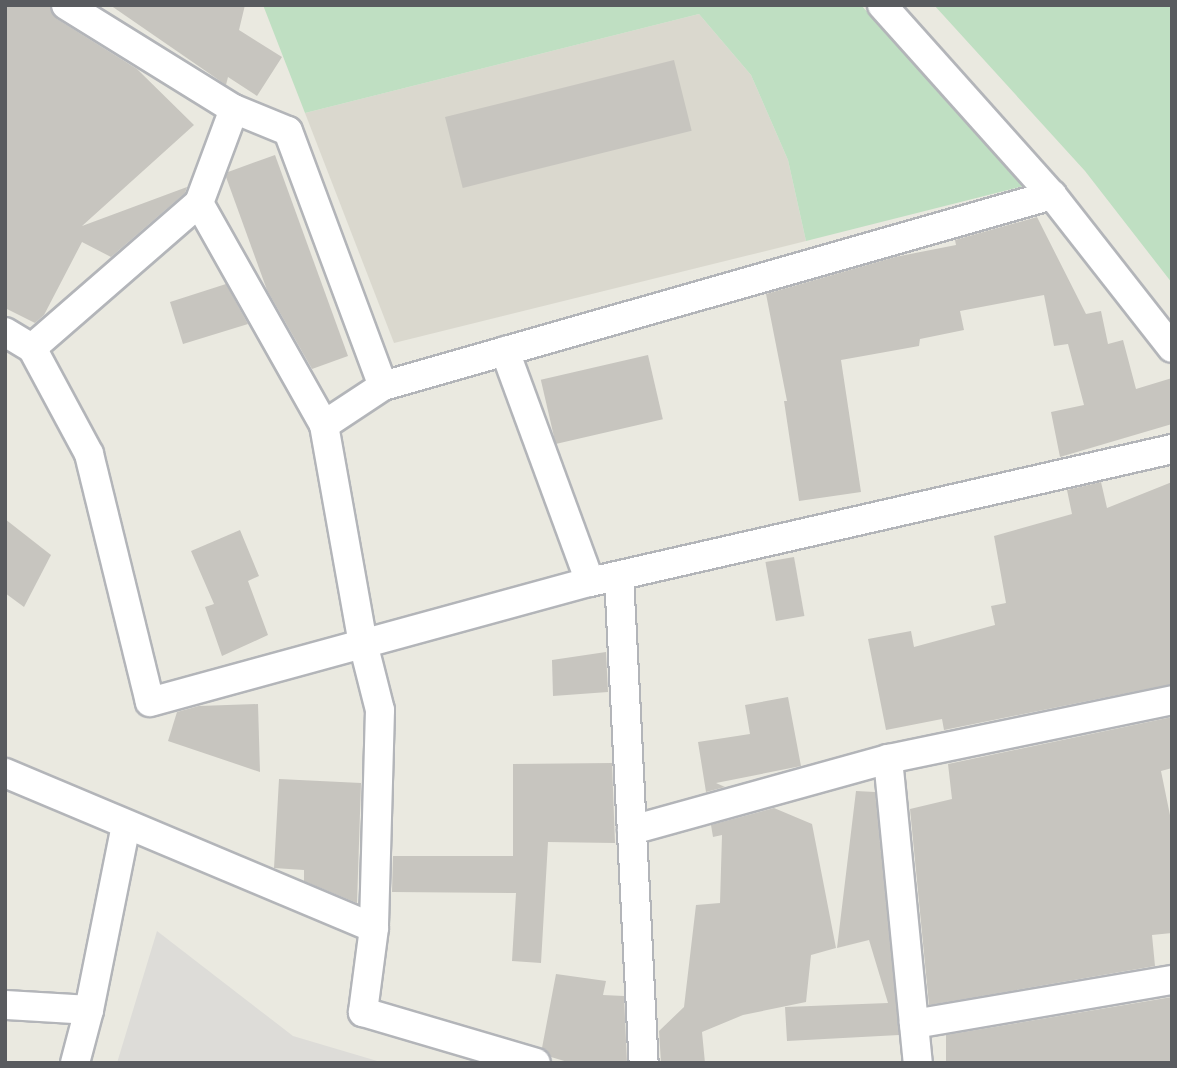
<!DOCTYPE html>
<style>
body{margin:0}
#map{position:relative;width:1177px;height:1068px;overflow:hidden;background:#eae9e0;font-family:Montserrat,sans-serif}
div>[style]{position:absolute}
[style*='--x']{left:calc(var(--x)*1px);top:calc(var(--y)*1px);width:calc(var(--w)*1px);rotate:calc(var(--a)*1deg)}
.industrial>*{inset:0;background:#dddcd8}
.education>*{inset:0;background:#dad8ce}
.green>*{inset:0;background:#bfdfc2}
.building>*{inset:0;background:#c7c5bf;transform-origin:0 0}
.roads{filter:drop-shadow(2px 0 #b3b5b9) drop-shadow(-2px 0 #b3b5b9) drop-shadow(0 2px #b3b5b9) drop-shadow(0 -2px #b3b5b9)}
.minor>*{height:28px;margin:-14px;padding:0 14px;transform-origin:14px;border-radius:14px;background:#fff}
span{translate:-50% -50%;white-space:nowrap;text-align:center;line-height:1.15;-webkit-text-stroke:5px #fff;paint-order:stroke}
.frame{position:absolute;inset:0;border:7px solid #595b5f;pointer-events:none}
</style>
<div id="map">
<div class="industrial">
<i style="clip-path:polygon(157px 931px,293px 1036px,384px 1063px,117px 1063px)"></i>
</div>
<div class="education">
<i style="clip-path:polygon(699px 14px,751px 75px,788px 160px,806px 241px,394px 343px,305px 113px)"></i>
</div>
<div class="green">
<i style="clip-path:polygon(263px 5px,861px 5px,1024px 186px,806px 241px,788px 160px,751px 75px,699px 14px,305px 113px)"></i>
<i style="clip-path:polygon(934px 5px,1172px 5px,1172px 283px,1085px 171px)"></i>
</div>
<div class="building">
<i style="clip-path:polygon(5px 5px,49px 5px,57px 19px,137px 69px,194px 125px,82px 226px,187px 187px,185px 193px,111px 257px,82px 242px,44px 315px,35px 323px,5px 308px)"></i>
<i style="clip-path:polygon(110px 5px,245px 5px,239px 30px,282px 57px,257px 96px,228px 77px,226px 85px)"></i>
<i style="left:674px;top:60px;width:73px;height:236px;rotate:76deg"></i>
<i style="clip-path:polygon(275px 155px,348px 356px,312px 369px,267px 290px,226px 177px,228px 172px)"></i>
<i style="clip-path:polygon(1037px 217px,1086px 314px,1101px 311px,1108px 344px,1123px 340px,1136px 389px,1172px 378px,1172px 424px,1060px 457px,1051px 412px,1084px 405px,1068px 344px,1054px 346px,1044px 295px,960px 311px,964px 330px,920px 339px,919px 346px,841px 360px,861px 492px,799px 501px,784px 401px,787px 401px,766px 294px,895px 257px,956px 245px,955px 240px)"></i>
<i style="clip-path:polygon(226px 284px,248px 324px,183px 344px,170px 302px)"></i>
<i style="left:648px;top:355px;width:66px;height:110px;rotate:77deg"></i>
<i style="clip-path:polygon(1101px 482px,1107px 508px,1172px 482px,1172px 684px,944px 730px,942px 719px,886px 730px,868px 639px,911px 631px,914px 647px,995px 625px,991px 606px,1006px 603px,994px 536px,1072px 514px,1067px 490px)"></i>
<i style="clip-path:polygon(5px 519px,51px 555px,24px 607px,5px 593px)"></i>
<i style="clip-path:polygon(240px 530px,259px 576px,248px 581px,268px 635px,222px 656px,205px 607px,214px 604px,191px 551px)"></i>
<i style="left:794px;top:557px;width:60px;height:29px;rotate:80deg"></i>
<i style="clip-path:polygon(606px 652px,608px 692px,553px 696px,552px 660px)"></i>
<i style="clip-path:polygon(788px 697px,801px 766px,716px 783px,725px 787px,706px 792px,698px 742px,750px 734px,745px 705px)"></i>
<i style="clip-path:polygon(258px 704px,260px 772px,168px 741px,177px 712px,199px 706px)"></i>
<i style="clip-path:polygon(1172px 717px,1172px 768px,1161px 771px,1172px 825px,1172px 933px,1152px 935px,1155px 966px,929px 1005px,910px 809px,952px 799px,948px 764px)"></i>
<i style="clip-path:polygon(612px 763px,615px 843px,548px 842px,541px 963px,512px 961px,516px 893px,392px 892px,393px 856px,513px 856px,513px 764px)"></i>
<i style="clip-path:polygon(279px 779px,361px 783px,357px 903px,304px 881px,304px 870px,274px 868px)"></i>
<i style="clip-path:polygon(856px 791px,875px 792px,899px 1035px,787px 1041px,785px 1007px,888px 1003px,869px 940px,837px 948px)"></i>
<i style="clip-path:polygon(774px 808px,812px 824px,836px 948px,811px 955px,806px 1002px,743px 1015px,702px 1032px,705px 1063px,661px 1063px,659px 1031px,684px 1007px,696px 905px,720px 903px,722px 835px,713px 837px,711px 825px)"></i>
<i style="clip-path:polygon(556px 974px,606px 981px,603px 995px,624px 996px,627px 1063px,571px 1063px,551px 1057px,542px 1048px)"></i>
<i style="clip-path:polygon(1172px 997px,1172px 1063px,946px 1063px,946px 1035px)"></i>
</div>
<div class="roads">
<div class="minor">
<i style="--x:66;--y:5;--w:198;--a:31.8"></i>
<i style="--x:234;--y:109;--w:100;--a:110.4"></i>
<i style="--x:199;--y:203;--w:255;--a:60.6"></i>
<i style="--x:324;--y:425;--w:221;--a:79.9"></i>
<i style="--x:363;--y:643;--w:69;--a:75.8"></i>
<i style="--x:380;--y:710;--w:218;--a:91.6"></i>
<i style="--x:374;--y:928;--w:85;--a:97.5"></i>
<i style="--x:363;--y:1012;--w:180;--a:16.4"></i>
<i style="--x:882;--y:5;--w:255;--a:48.2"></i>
<i style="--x:1052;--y:195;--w:194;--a:51.9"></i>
<i style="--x:234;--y:109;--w:58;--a:22.2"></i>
<i style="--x:288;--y:131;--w:272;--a:69.6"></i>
<i style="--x:5;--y:332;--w:31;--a:31"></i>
<i style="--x:32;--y:348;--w:221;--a:-41"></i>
<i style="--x:32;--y:348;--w:120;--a:61.7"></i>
<i style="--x:89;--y:454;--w:255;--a:76.2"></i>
<i style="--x:150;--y:702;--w:456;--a:-15.3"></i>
<i style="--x:590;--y:582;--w:597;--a:-12.87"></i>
<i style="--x:505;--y:351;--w:246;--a:69.8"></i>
<i style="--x:324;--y:425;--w:71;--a:-33.5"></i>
<i style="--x:383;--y:386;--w:696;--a:-15.93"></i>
<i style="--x:619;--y:576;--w:488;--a:87.1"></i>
<i style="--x:888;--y:759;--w:305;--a:84.4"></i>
<i style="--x:5;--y:773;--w:400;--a:22.8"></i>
<i style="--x:632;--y:830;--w:266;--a:-15.5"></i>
<i style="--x:888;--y:759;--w:290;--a:-11.7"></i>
<i style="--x:5;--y:1005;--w:84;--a:3.4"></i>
<i style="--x:89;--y:1010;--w:189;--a:-78.7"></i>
<i style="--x:914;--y:1024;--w:262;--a:-9.7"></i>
<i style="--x:75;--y:1063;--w:55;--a:-75.2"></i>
</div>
</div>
<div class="frame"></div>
</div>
